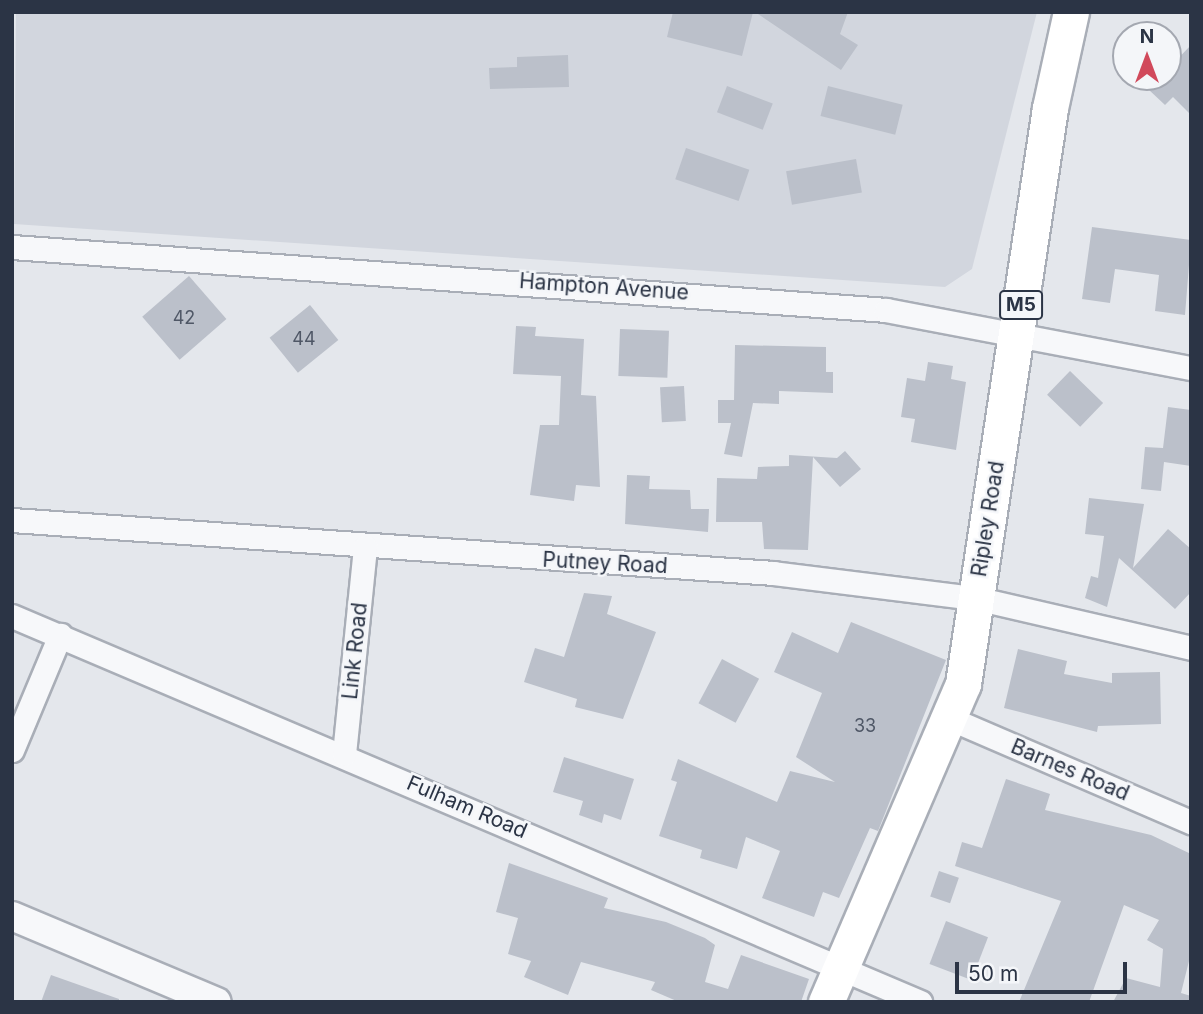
<!DOCTYPE html>
<style>
body{margin:0}
#map{position:relative;width:1203px;height:1014px;overflow:hidden;background:#e4e7ec;font-family:Inter,sans-serif}
div>[style]{position:absolute}
[style*='--x']{left:calc(var(--x)*1px);top:calc(var(--y)*1px);width:calc(var(--w)*1px);rotate:calc(var(--a)*1deg)}
.built>*{inset:0;background:#d2d6de}
.building>*{inset:0;background:#bbc0ca;transform-origin:0 0}
.roads{filter:drop-shadow(2px 0 #a9aeb7) drop-shadow(-2px 0 #a9aeb7) drop-shadow(0 2px #a9aeb7) drop-shadow(0 -2px #a9aeb7)}
.minor>*{height:23px;margin:-11.5px;padding:0 11.5px;transform-origin:11.5px;border-radius:11.5px;background:#f7f8fa}
.tertiary>*{height:28px;margin:-14px;padding:0 14px;transform-origin:14px;border-radius:14px;background:#f7f8fa}
.primary>*{height:35px;margin:-17.5px;padding:0 17.5px;transform-origin:17.5px;border-radius:17.5px;background:#fff}
span{translate:-50% -50%;white-space:nowrap;text-align:center;line-height:1.15;-webkit-text-stroke:5px #f4f6f9;paint-order:stroke}
.number-label{font-size:18px;color:#4f5766}
.number-label span{-webkit-text-stroke-width:0}
.shield-label span{padding:2px 5px;background:#f4f6f9;border:2px solid;border-radius:5px;-webkit-text-stroke-width:0}
.shield-label{font-size:19px;color:#2b3445;font-weight:700}
.street-label{font-size:21px;color:#2b3445}
.frame{position:absolute;inset:0;border:14px solid #2b3445;pointer-events:none}
.north{position:absolute;left:1112px;top:21px;width:70px;height:70px;box-sizing:border-box;background:#f4f6f9;border:2px solid #a4a8b1;border-radius:50%;rotate:0deg;font-size:19px;font-weight:700;line-height:28px;text-align:center;color:#2b3445}
.north::after{content:'';display:block;margin:auto;width:24px;height:32px;background:#d1495b;clip-path:polygon(50% 0,100% 100%,50% 72%,0 100%)}
.scale{position:absolute;left:955px;top:962px;width:172px;height:32px;box-sizing:border-box;border:4px solid #2b3445;border-top:0;padding-left:9px;font-size:21px;line-height:24px;white-space:nowrap;color:#2b3445;-webkit-text-stroke:5px #f4f6f9;paint-order:stroke}
</style>
<div id="map">
<div class="built">
<i style="clip-path:polygon(16px 12px,1037px 12px,972px 269px,945px 287px,14px 224px)"></i>
</div>
<div class="building">
<i style="clip-path:polygon(673px 12px,753px 12px,742px 56px,667px 37px)"></i>
<i style="clip-path:polygon(755px 12px,848px 12px,840px 34px,858px 45px,841px 70px)"></i>
<i style="clip-path:polygon(1191px 45px,1191px 115px,1173px 97px,1165px 105px,1148px 89px,1160px 77px,1168px 77px,1168px 69px)"></i>
<i style="clip-path:polygon(568px 55px,569px 87px,490px 89px,489px 68px,517px 67px,517px 57px)"></i>
<i style="left:727px;top:86px;width:49px;height:28px;rotate:21deg"></i>
<i style="left:828px;top:86px;width:77px;height:31px;rotate:14deg"></i>
<i style="left:686px;top:148px;width:67px;height:33px;rotate:19deg"></i>
<i style="left:856px;top:159px;width:34px;height:71px;rotate:80deg"></i>
<i style="clip-path:polygon(1092px 227px,1191px 240px,1185px 315px,1155px 311px,1159px 275px,1115px 269px,1110px 303px,1082px 299px)"></i>
<i style="left:189px;top:276px;width:57px;height:62px;rotate:49deg"></i>
<i style="left:310px;top:305px;width:45px;height:52px;rotate:51deg"></i>
<i style="clip-path:polygon(516px 326px,536px 327px,535px 336px,584px 339px,581px 395px,596px 396px,600px 487px,576px 485px,574px 501px,530px 495px,540px 425px,559px 425px,561px 376px,513px 374px)"></i>
<i style="left:620px;top:329px;width:49px;height:47px;rotate:2deg"></i>
<i style="clip-path:polygon(735px 345px,826px 347px,826px 372px,833px 372px,833px 393px,779px 391px,779px 404px,753px 403px,742px 457px,724px 454px,731px 423px,718px 423px,718px 400px,734px 400px)"></i>
<i style="clip-path:polygon(928px 362px,953px 366px,951px 379px,966px 382px,956px 450px,911px 442px,915px 419px,901px 417px,907px 378px,925px 381px)"></i>
<i style="left:1070px;top:371px;width:46px;height:33px;rotate:44deg"></i>
<i style="left:684px;top:386px;width:35px;height:24px;rotate:87deg"></i>
<i style="clip-path:polygon(1168px 407px,1191px 410px,1191px 466px,1164px 462px,1161px 491px,1141px 489px,1145px 447px,1163px 448px)"></i>
<i style="clip-path:polygon(845px 451px,861px 469px,840px 487px,813px 457px,808px 550px,764px 549px,762px 522px,716px 522px,717px 478px,757px 479px,758px 467px,789px 466px,789px 455px,837px 458px)"></i>
<i style="clip-path:polygon(627px 475px,650px 476px,649px 489px,690px 490px,691px 509px,709px 509px,708px 532px,625px 524px)"></i>
<i style="clip-path:polygon(1089px 498px,1144px 504px,1133px 568px,1168px 529px,1191px 549px,1191px 592px,1175px 609px,1119px 558px,1107px 607px,1085px 598px,1091px 576px,1098px 578px,1104px 536px,1085px 534px)"></i>
<i style="clip-path:polygon(584px 593px,612px 596px,607px 614px,656px 632px,623px 719px,575px 707px,577px 699px,524px 682px,535px 648px,564px 657px)"></i>
<i style="clip-path:polygon(851px 622px,946px 660px,878px 831px,870px 828px,839px 898px,823px 892px,814px 917px,762px 898px,780px 851px,746px 837px,737px 869px,700px 858px,702px 850px,659px 836px,677px 782px,671px 780px,678px 759px,777px 802px,790px 771px,835px 782px,796px 757px,822px 693px,774px 672px,792px 632px,838px 653px)"></i>
<i style="clip-path:polygon(1018px 649px,1067px 661px,1064px 674px,1112px 683px,1112px 673px,1160px 672px,1161px 724px,1098px 726px,1097px 732px,1004px 708px)"></i>
<i style="left:722px;top:659px;width:42px;height:50px;rotate:28deg"></i>
<i style="clip-path:polygon(564px 757px,634px 779px,621px 820px,604px 814px,602px 823px,579px 815px,583px 801px,553px 792px)"></i>
<i style="clip-path:polygon(1006px 779px,1050px 794px,1045px 810px,1151px 835px,1191px 854px,1191px 953px,1181px 993px,1191px 996px,1191px 1002px,1113px 1002px,1126px 978px,1160px 987px,1163px 949px,1147px 940px,1159px 920px,1124px 905px,1089px 1002px,1019px 1002px,1061px 901px,955px 866px,962px 842px,982px 848px)"></i>
<i style="clip-path:polygon(509px 863px,608px 898px,604px 908px,666px 922px,705px 938px,715px 945px,705px 982px,728px 989px,741px 955px,809px 979px,801px 1002px,679px 1002px,651px 990px,655px 982px,581px 962px,568px 995px,524px 977px,531px 961px,508px 954px,518px 918px,496px 912px)"></i>
<i style="left:939px;top:871px;width:21px;height:27px;rotate:19deg"></i>
<i style="left:946px;top:921px;width:45px;height:46px;rotate:21deg"></i>
<i style="clip-path:polygon(51px 975px,119px 999px,119px 1002px,41px 1002px)"></i>
</div>
<div class="roads">
<div class="minor">
<i style="--x:12;--y:247;--w:876;--a:4.12"></i>
<i style="--x:886;--y:310;--w:310;--a:10.8"></i>
<i style="--x:12;--y:520;--w:763;--a:3.98"></i>
<i style="--x:773;--y:573;--w:204;--a:7.1"></i>
<i style="--x:975;--y:598;--w:222;--a:13"></i>
<i style="--x:12;--y:616;--w:987;--a:23.03"></i>
<i style="--x:949;--y:718;--w:263;--a:23.3"></i>
<i style="--x:12;--y:750;--w:125;--a:-67.3"></i>
<i style="--x:344;--y:754;--w:208;--a:-84.2"></i>
</div>
<div class="tertiary">
<i style="--x:12;--y:916;--w:222;--a:22.8"></i>
</div>
<div class="primary">
<i style="--x:826;--y:1002;--w:346;--a:-66.7"></i>
<i style="--x:963;--y:684;--w:583;--a:-81.41"></i>
<i style="--x:1050;--y:108;--w:98;--a:-77.7"></i>
</div>
</div>
<div class="number-label">
<span style="left:184px;top:318px">42</span>
<span style="left:304px;top:339px">44</span>
<span style="left:865px;top:726px">33</span>
</div>
<div class="shield-label">
<span style="left:1021px;top:305px">M5</span>
</div>
<div class="street-label">
<span style="left:604px;top:287px;rotate:4deg">Hampton Avenue</span>
<span style="left:988px;top:519px;rotate:-81deg">Ripley Road</span>
<span style="left:605px;top:563px;rotate:3deg">Putney Road</span>
<span style="left:355px;top:651px;rotate:-84deg">Link Road</span>
<span style="left:1070px;top:770px;rotate:23deg">Barnes Road</span>
<span style="left:467px;top:807px;rotate:23deg">Fulham Road</span>
</div>
<div class="frame"></div>
<div class="north">N</div>
<div class="scale">50 m</div>
</div>
